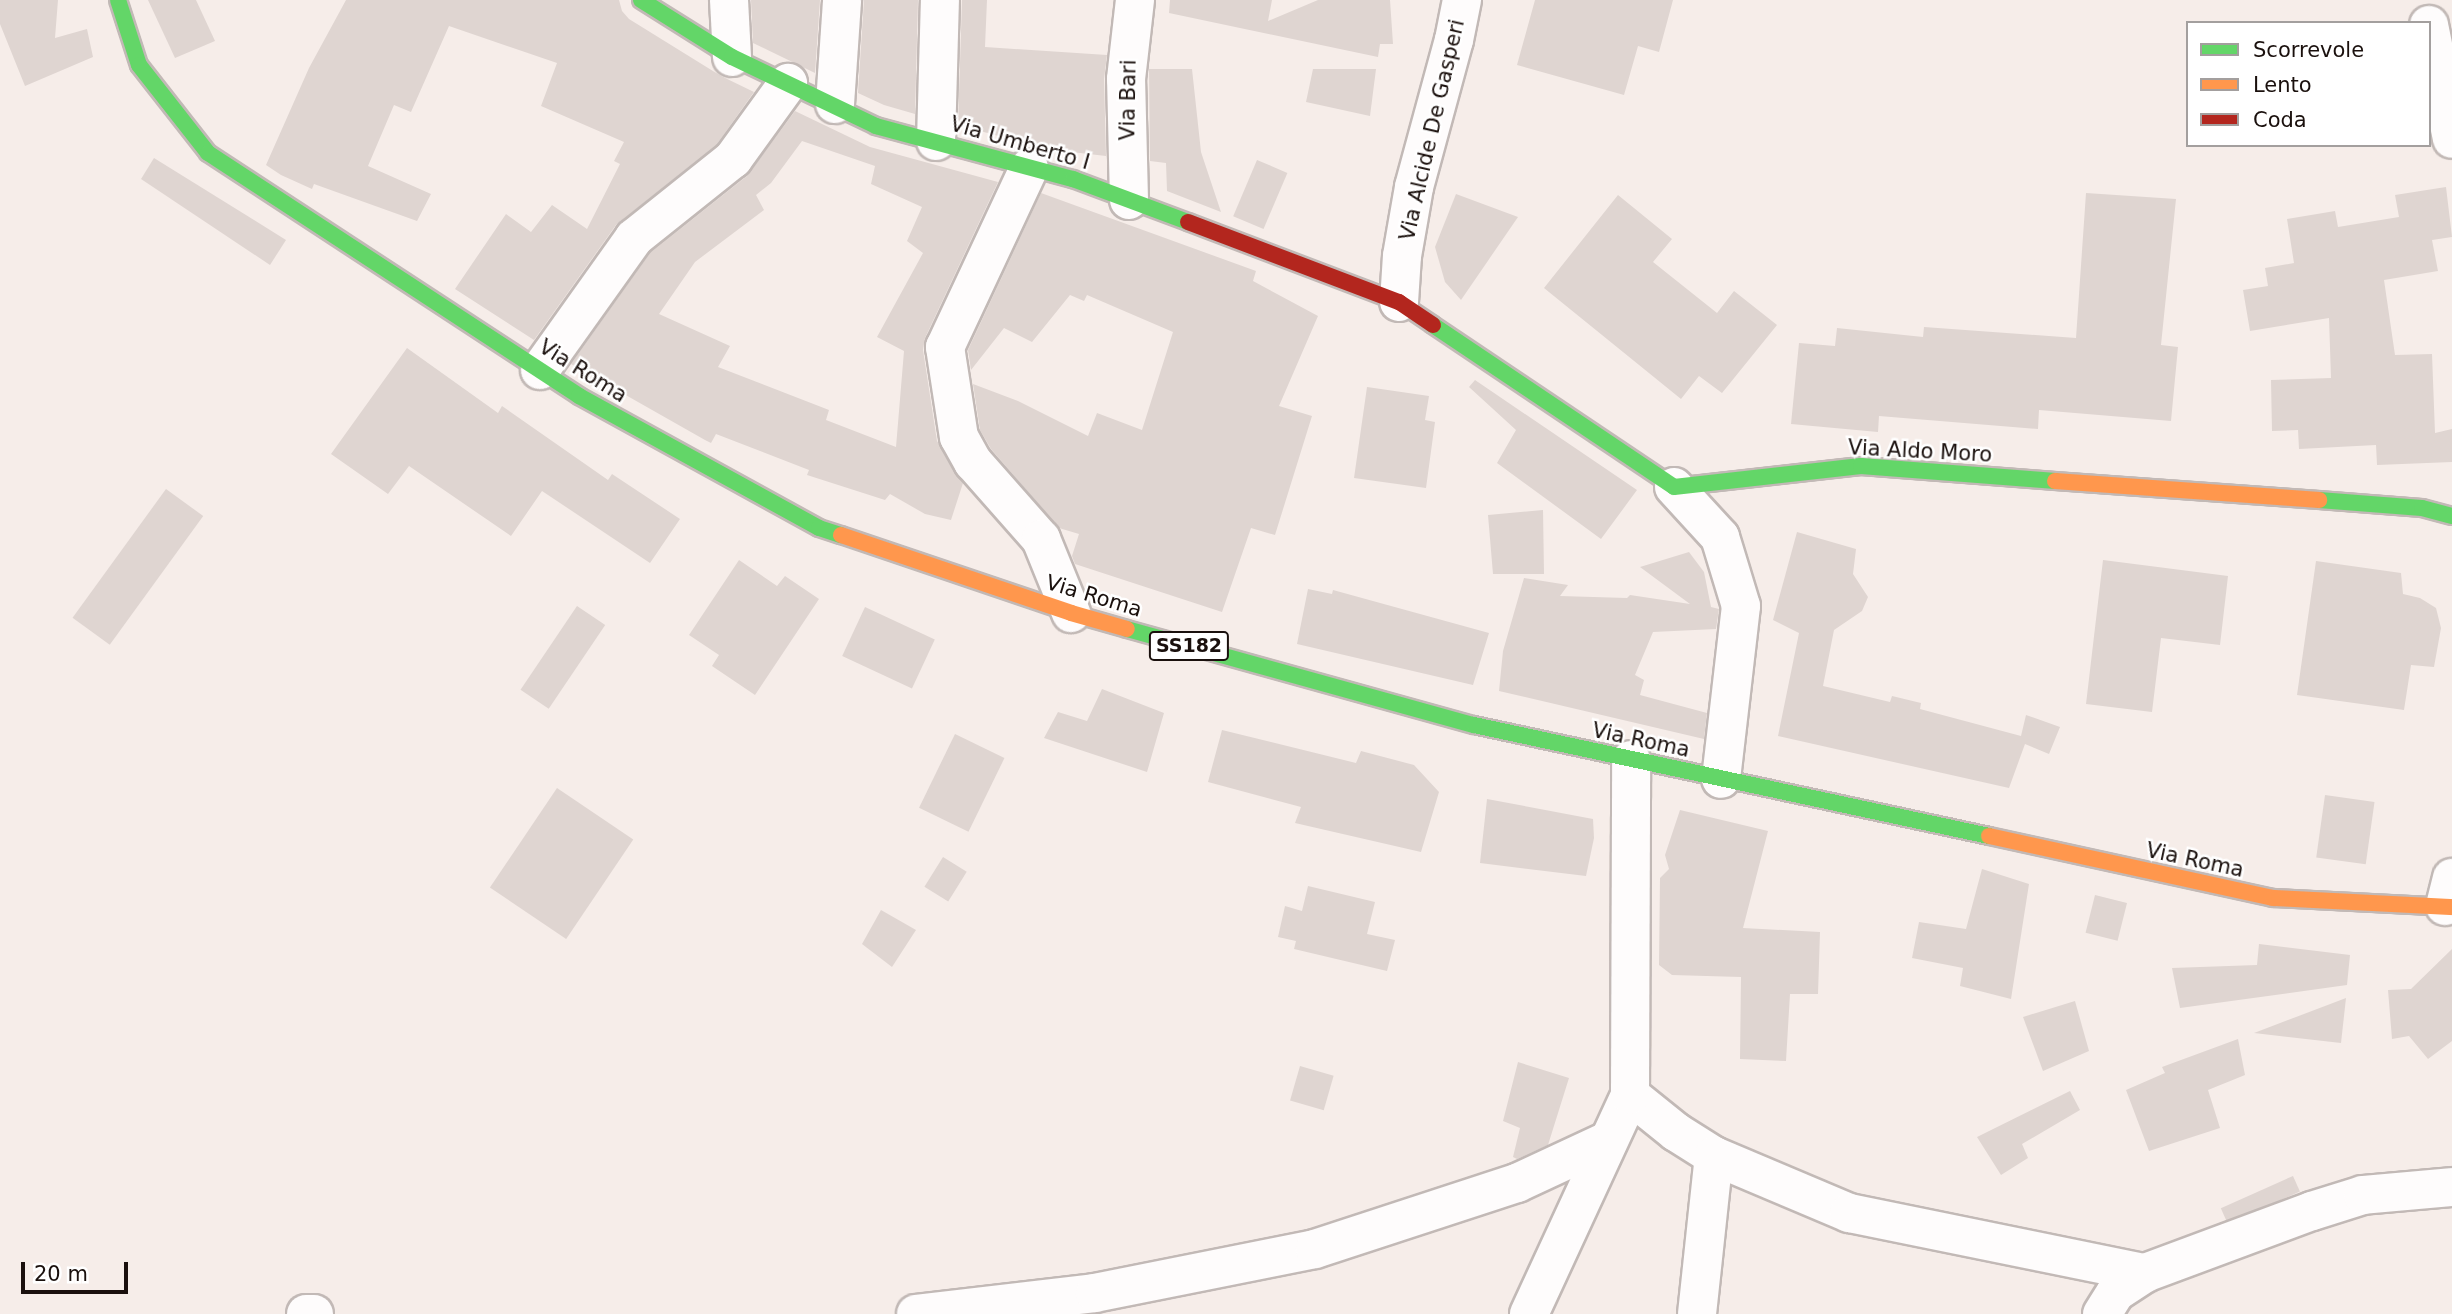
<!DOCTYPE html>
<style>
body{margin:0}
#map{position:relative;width:2452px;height:1314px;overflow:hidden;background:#f6ede9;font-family:"DejaVu Sans",sans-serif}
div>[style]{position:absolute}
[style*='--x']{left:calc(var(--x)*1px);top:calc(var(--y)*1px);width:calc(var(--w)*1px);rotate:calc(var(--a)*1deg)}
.building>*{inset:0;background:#dfd5d1;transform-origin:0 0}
.roads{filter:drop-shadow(2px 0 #c2b9b6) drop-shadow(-2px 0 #c2b9b6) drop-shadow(0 2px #c2b9b6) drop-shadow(0 -2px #c2b9b6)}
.street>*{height:38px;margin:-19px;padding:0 19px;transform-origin:19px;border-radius:19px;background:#fefcfc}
.fast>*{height:16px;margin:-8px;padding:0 8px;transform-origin:8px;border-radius:8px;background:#63d668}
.slow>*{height:16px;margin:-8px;padding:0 8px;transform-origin:8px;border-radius:8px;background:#ff974d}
.jam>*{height:16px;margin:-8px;padding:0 8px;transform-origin:8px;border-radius:8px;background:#b3261e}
span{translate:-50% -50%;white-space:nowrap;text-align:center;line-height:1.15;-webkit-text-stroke:5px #fff;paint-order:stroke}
.shield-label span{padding:2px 5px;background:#fff;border:2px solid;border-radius:5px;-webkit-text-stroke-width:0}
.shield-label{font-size:19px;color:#1a100d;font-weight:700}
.street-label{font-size:21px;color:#1a100d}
.legend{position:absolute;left:2186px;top:21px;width:245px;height:126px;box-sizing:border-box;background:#fff;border:2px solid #a39f9e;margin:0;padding:9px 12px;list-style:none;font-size:21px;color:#1a100d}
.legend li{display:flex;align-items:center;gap:14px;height:35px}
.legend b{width:35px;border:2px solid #a39f9e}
.scale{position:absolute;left:21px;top:1262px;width:107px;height:32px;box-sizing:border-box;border:4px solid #1a100d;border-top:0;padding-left:9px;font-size:21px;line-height:24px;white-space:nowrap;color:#1a100d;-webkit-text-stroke:5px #fff;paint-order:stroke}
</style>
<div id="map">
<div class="building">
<i style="clip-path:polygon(0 0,58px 0,55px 38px,87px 29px,93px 57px,25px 86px,0 24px)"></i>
<i style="clip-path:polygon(148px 0,196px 0,215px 41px,175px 58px)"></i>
<i style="clip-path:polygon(346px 0,619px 0,622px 11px,629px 19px,721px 76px,754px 92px,717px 144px,616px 225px,534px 340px,455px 289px,506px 214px,531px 232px,552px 205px,587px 229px,620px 164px,614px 161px,624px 142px,541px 106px,557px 63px,449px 26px,411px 112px,394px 105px,368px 166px,431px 194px,417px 221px,314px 184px,312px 189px,281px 175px,266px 165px,309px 68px)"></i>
<i style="clip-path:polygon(751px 0,820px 0,815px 73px,753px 43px)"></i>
<i style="clip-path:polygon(864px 0,918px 0,915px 114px,884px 105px,858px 93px)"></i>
<i style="clip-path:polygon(962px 0,987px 0,985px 47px,1107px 55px,1104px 79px,1106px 156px,1046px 149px,958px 125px)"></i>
<i style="clip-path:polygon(1170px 0,1272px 0,1268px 21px,1318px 0,1390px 0,1393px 44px,1380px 44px,1378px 57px,1169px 13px)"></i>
<i style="clip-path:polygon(1535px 0,1673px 0,1659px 52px,1638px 46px,1624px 95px,1517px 65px)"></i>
<i style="clip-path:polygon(1149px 69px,1192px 69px,1201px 152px,1221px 212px,1167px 191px,1166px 163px,1150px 161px)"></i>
<i style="clip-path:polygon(1313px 69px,1376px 69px,1370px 116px,1306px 102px)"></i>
<i style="clip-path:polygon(evenodd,795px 111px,870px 147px,998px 182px,925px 338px,923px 350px,937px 441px,963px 483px,951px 520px,925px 514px,890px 494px,885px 500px,807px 475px,809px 470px,716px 434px,711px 443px,705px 440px,571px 364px,650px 253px,747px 176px,795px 111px,802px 141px,875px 166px,871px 184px,922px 207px,907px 241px,923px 253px,877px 337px,904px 351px,896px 447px,826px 420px,829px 410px,718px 367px,730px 346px,659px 314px,695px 262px,764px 210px,756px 195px,771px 183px,802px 141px)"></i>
<i style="clip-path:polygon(154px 158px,286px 240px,270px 265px,141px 179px)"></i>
<i style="left:1257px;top:160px;width:33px;height:61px;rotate:23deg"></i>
<i style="clip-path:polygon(2446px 187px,2452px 237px,2432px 240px,2438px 271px,2384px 280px,2395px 355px,2432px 354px,2435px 433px,2452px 429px,2452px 462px,2377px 465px,2376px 445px,2299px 449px,2298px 430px,2272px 431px,2271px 380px,2331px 378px,2329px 318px,2250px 331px,2243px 290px,2268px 286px,2265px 268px,2294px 263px,2287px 219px,2335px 211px,2338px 227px,2399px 217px,2395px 195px)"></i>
<i style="clip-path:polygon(1041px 193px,1256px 271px,1253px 281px,1318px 316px,1279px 406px,1312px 416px,1275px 535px,1251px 528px,1222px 612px,1075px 564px,1072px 556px,1079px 534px,1059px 528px,991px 449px,980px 430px,973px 384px,1018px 401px,1088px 436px,1097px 413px,1142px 430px,1173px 332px,1087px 295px,1084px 301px,1070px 295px,1032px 342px,1004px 328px,971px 370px,968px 350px)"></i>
<i style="clip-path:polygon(2086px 193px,2176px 199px,2161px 345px,2178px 347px,2171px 421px,2039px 410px,2038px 429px,1879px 416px,1878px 432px,1791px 424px,1799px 343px,1835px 346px,1837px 328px,1923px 337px,1924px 327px,2076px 338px)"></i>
<i style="clip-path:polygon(1456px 194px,1518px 217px,1461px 300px,1445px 282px,1435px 247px)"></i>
<i style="clip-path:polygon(1618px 195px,1672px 239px,1653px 262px,1717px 313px,1734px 291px,1777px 325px,1722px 393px,1699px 376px,1681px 399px,1544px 288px)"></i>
<i style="clip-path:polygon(407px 348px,498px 413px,502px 406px,608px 480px,612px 474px,680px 519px,650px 563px,542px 491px,511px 536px,409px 466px,388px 494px,331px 454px)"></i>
<i style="clip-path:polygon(1475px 380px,1637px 490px,1601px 539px,1497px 463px,1516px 430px,1469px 387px)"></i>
<i style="clip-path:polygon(1367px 387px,1429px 396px,1425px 420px,1435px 422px,1426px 488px,1354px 478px)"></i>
<i style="left:166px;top:489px;width:46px;height:159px;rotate:36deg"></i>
<i style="clip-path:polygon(1543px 510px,1544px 574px,1493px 574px,1488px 515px)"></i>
<i style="clip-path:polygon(1797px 532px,1856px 549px,1853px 574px,1868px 597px,1862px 611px,1834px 630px,1823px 686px,1890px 702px,1892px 696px,1921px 703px,1920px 709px,2021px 736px,2026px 715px,2060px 727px,2049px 754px,2025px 744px,2009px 788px,1778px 736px,1799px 633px,1773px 620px)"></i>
<i style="clip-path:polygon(1689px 552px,1704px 572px,1711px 607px,1719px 609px,1716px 629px,1653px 632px,1635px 675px,1644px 680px,1640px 695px,1707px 713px,1704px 739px,1499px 691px,1503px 651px,1524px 578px,1568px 585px,1560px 596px,1627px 598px,1630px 595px,1690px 604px,1640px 567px)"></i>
<i style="clip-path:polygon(739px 560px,777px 586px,785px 576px,819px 599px,755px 695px,712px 666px,719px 655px,689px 635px)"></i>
<i style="clip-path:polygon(2103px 560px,2228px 576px,2220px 645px,2161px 638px,2152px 712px,2086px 704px)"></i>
<i style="clip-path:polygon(2316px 561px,2401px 573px,2403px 594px,2420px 598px,2436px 608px,2441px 628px,2434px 667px,2411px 665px,2404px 710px,2297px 695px)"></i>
<i style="clip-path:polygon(1308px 589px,1332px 594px,1333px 590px,1489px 633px,1473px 685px,1297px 644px)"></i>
<i style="left:577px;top:606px;width:34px;height:101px;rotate:34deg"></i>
<i style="left:865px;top:607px;width:77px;height:54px;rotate:25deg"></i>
<i style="clip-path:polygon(1102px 689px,1164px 713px,1147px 772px,1044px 738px,1058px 712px,1087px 721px)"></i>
<i style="clip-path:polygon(1222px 730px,1356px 763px,1361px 751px,1414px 765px,1439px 792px,1421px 852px,1295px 823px,1301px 807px,1208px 782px)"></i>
<i style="left:955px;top:734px;width:55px;height:82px;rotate:26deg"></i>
<i style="left:557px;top:788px;width:92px;height:120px;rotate:34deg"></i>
<i style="left:2325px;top:795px;width:50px;height:63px;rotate:8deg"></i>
<i style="clip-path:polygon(1487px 799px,1593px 819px,1594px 838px,1586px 876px,1480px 863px)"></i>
<i style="clip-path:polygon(1680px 810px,1768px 831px,1743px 928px,1820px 932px,1818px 994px,1790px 994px,1786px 1061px,1740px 1059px,1741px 977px,1672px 975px,1659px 965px,1660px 878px,1669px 869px,1665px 855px)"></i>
<i style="left:943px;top:857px;width:28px;height:35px;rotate:32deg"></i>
<i style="clip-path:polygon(1982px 869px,2029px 884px,2011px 999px,1960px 986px,1963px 968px,1912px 958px,1919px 922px,1966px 929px)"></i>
<i style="clip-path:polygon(1308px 886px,1375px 902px,1367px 934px,1395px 940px,1387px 971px,1294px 949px,1296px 941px,1278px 937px,1285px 906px,1302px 911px)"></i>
<i style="left:2095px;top:895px;width:33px;height:39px;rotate:14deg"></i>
<i style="clip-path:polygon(881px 910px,916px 930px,892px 967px,862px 944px)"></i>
<i style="clip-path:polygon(2259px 944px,2350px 955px,2347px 985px,2180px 1008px,2172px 968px,2257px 965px)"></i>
<i style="clip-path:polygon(2452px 949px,2452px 1041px,2428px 1059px,2409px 1036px,2392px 1039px,2388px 990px,2411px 989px)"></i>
<i style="clip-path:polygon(2346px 998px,2341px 1043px,2254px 1033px)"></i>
<i style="clip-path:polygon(2075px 1001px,2089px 1051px,2043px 1071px,2023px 1017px)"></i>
<i style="clip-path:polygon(2238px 1039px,2245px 1075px,2208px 1090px,2220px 1128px,2149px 1151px,2126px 1090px,2165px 1073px,2162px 1067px)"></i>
<i style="clip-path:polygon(1518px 1062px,1569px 1078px,1548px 1145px,1517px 1159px,1513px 1157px,1520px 1128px,1503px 1121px)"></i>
<i style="left:1300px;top:1066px;width:35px;height:36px;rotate:16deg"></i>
<i style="clip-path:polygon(2070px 1091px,2080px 1110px,2022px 1144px,2028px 1158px,2001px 1175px,1977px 1137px)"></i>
<i style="left:2293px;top:1176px;width:17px;height:79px;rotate:66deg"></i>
</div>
<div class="roads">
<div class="street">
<i style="--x:729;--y:0;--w:57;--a:87"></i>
<i style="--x:2429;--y:25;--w:116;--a:78.6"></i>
<i style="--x:835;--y:104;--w:104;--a:-86.1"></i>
<i style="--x:936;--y:141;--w:141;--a:-88.4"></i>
<i style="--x:1029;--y:168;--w:198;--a:115.1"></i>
<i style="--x:945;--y:347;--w:91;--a:81.2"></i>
<i style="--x:959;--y:437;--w:29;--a:61"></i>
<i style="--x:973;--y:462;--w:103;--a:48.6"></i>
<i style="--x:1041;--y:539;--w:80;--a:67.9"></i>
<i style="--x:1129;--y:200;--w:121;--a:-91.4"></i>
<i style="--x:1126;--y:79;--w:80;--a:-83.5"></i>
<i style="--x:1399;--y:302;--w:46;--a:-86.3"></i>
<i style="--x:1402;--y:256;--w:70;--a:-80.1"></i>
<i style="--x:1414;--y:187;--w:152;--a:-74.8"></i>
<i style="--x:1454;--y:40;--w:41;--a:-78.7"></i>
<i style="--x:540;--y:370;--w:162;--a:-54.5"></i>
<i style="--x:634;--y:238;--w:127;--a:-38.6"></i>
<i style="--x:733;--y:159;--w:94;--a:-54.1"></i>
<i style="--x:1674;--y:487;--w:68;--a:47.4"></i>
<i style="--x:1720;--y:537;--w:72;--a:73.1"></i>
<i style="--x:1741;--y:606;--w:174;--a:96.6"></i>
<i style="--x:2445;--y:906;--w:29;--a:-76"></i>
<i style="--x:1630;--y:1095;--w:59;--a:38.8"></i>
<i style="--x:1676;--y:1132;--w:45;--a:32.3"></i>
<i style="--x:1714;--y:1156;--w:147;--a:22.9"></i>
<i style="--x:1849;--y:1213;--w:302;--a:11.5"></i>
<i style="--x:306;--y:1314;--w:8;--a:0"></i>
<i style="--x:916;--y:1314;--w:180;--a:-6.7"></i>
<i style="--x:1095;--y:1293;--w:224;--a:-11.3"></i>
<i style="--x:1315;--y:1249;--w:213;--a:-18.1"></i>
<i style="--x:1517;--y:1183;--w:99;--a:-25"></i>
<i style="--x:1529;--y:1314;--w:241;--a:-65.2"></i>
<i style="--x:1630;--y:1095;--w:335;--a:-89.8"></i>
<i style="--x:1697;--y:1314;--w:159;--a:-83.9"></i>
<i style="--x:2102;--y:1314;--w:26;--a:-58"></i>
<i style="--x:2116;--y:1292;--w:35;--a:-33"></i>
<i style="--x:2145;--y:1273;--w:178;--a:-20.4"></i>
<i style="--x:2312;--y:1211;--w:53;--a:-17.4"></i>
<i style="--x:2363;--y:1195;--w:89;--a:-5.1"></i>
</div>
<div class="fast">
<i style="--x:118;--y:0;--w:68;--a:72.1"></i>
<i style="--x:139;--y:65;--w:112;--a:51.9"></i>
<i style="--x:208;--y:153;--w:443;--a:33.2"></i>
<i style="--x:579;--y:396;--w:274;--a:28.8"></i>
<i style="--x:819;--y:528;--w:23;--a:18"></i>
<i style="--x:641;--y:0;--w:107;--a:32.1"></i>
<i style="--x:732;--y:57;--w:160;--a:25.6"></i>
<i style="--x:876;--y:126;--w:204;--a:15.1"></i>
<i style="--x:1073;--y:179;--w:123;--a:20.5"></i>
<i style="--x:1433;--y:325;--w:290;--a:33.9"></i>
<i style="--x:1674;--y:487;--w:188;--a:-6.4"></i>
<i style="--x:1861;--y:466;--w:195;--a:4.4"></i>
<i style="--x:2319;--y:500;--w:103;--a:4.4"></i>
<i style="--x:2422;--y:508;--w:31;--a:15"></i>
<i style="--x:1127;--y:629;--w:360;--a:15.5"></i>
<i style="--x:1474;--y:725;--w:527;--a:12.16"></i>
</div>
<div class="slow">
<i style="--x:2055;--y:481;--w:265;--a:4.1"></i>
<i style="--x:841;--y:535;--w:243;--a:18.7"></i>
<i style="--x:1071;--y:613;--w:58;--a:15.9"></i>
<i style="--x:1989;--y:836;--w:291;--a:12.3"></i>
<i style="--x:2273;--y:898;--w:179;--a:2.9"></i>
</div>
<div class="jam">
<i style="--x:1188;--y:222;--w:226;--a:20.8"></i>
<i style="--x:1399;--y:302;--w:41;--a:34.1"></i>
</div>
</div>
<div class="shield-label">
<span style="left:1189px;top:646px">SS182</span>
</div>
<div class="street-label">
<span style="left:1128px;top:100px;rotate:-89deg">Via Bari</span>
<span style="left:1432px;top:130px;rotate:-77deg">Via Alcide De Gasperi</span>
<span style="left:1020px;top:143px;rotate:16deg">Via Umberto I</span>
<span style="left:583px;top:371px;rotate:32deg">Via Roma</span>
<span style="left:1920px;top:451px;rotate:3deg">Via Aldo Moro</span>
<span style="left:1094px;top:596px;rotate:17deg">Via Roma</span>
<span style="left:1641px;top:740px;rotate:12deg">Via Roma</span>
<span style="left:2195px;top:860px;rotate:12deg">Via Roma</span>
</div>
<ul class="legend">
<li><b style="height:9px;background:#63d668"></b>Scorrevole</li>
<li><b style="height:9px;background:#ff974d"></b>Lento</li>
<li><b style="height:9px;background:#b3261e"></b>Coda</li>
</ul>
<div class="scale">20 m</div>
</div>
